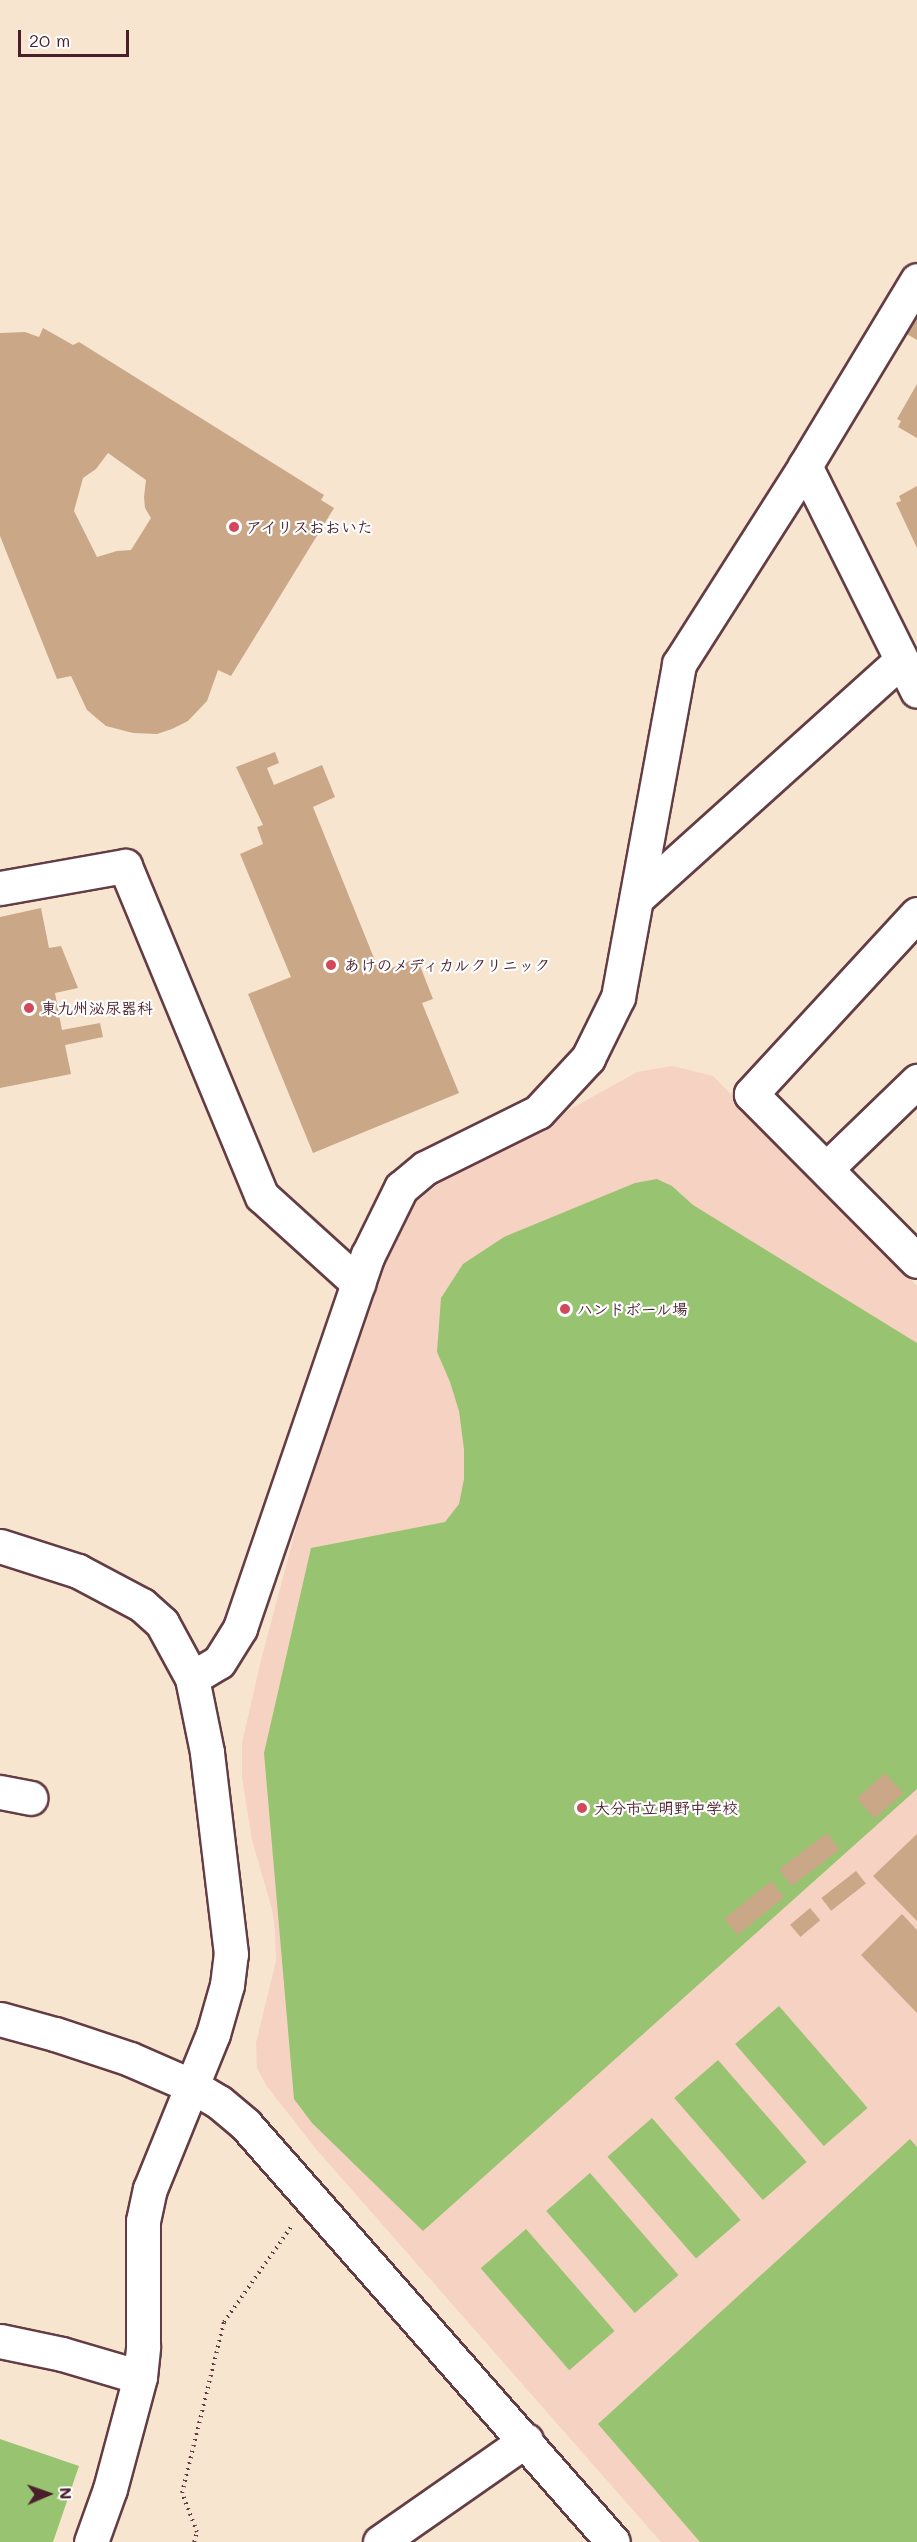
<!DOCTYPE html>
<meta charset="utf-8">
<style>
body{margin:0}
#map{position:relative;width:917px;height:2542px;overflow:hidden;background:#f7e5d0;font-family:Mali,"Klee One",sans-serif}
div>[style]{position:absolute}
[style*='--x']{left:calc(var(--x)*1px);top:calc(var(--y)*1px);width:calc(var(--w)*1px);rotate:calc(var(--a)*1deg)}
.built>*{inset:0;background:#f5d2c2}
.green>*{inset:0;background:#98c370;transform-origin:0 0}
.building>*{inset:0;background:#caa887;transform-origin:0 0}
.path>*{height:4px;margin-top:-2px;transform-origin:0;background:repeating-linear-gradient(90deg,#643d44 0 1.5px,transparent 0 6px)}
.roads{filter:drop-shadow(2px 0 #643d44) drop-shadow(-2px 0 #643d44) drop-shadow(0 2px #643d44) drop-shadow(0 -2px #643d44)}
.minor>*{height:33px;margin:-16.5px;padding:0 16.5px;transform-origin:16.5px;border-radius:16.5px;background:#fff}
.tertiary>*{height:33px;margin:-16.5px;padding:0 16.5px;transform-origin:16.5px;border-radius:16.5px;background:#fff}
.dots>*{width:16px;height:16px;translate:-50% -50%;box-sizing:border-box;border:3px solid #fff;border-radius:50%}
span{translate:-50% -50%;white-space:nowrap;text-align:center;line-height:1.15;-webkit-text-stroke:4.5px #fff;paint-order:stroke}
.poi-label{font-size:16px;color:#4a1f2b;font-weight:700}
.left{translate:0 -50%;text-align:left}
.north{position:absolute;left:18px;top:2464px;width:60px;height:60px;-webkit-text-stroke:4px #fff;paint-order:stroke;rotate:88deg;font-size:16px;font-weight:700;line-height:24px;text-align:center;color:#4a1f2b}
.north::after{content:'';display:block;margin:auto;width:21px;height:27px;background:#4a1f2b;clip-path:polygon(50% 0,100% 100%,50% 72%,0 100%)}
.scale{position:absolute;left:18px;top:30px;width:111px;height:27px;box-sizing:border-box;border:3px solid #4a1f2b;border-top:0;padding-left:8px;font-size:18px;line-height:21px;white-space:nowrap;color:#4a1f2b;-webkit-text-stroke:4px #fff;paint-order:stroke}
</style>
<div id="map">
<div class="built">
<i style="clip-path:polygon(673px 1066px,713px 1076px,917px 1286px,917px 2542px,661px 2542px,316px 2149px,266px 2085px,257px 2068px,256px 2043px,276px 1961px,275px 1931px,272px 1909px,252px 1840px,242px 1777px,242px 1743px,262px 1656px,300px 1514px,388px 1244px,397px 1225px,414px 1204px,442px 1181px,637px 1072px)"></i>
</div>
<div class="green">
<i style="clip-path:polygon(657px 1179px,672px 1186px,693px 1205px,917px 1343px,917px 1789px,423px 2231px,312px 2123px,294px 2099px,264px 1753px,311px 1548px,445px 1522px,459px 1504px,464px 1479px,464px 1449px,459px 1411px,450px 1382px,437px 1352px,441px 1298px,463px 1264px,504px 1237px,635px 1183px)"></i>
<i style="left:779px;top:2006px;width:135px;height:58px;rotate:49deg"></i>
<i style="left:718px;top:2060px;width:135px;height:58px;rotate:49deg"></i>
<i style="left:652px;top:2118px;width:135px;height:59px;rotate:49deg"></i>
<i style="clip-path:polygon(910px 2139px,917px 2147px,917px 2542px,700px 2542px,598px 2424px)"></i>
<i style="left:590px;top:2173px;width:135px;height:58px;rotate:49deg"></i>
<i style="left:526px;top:2229px;width:135px;height:60px;rotate:49deg"></i>
<i style="clip-path:polygon(0 2439px,79px 2466px,53px 2542px,0 2542px)"></i>
</div>
<div class="building">
<i style="clip-path:polygon(917px 312px,917px 340px,905px 333px)"></i>
<i style="clip-path:polygon(evenodd,43px 328px,73px 345px,79px 342px,324px 495px,321px 500px,334px 508px,231px 676px,218px 670px,207px 701px,188px 721px,172px 729px,157px 734px,133px 733px,106px 726px,87px 710px,71px 676px,57px 679px,0 536px,0 333px,25px 332px,39px 337px,43px 328px,108px 453px,146px 480px,144px 497px,145px 508px,151px 518px,131px 550px,117px 551px,97px 557px,74px 511px,83px 478px,96px 469px,108px 453px)"></i>
<i style="clip-path:polygon(917px 384px,917px 438px,898px 427px,901px 421px,897px 419px)"></i>
<i style="clip-path:polygon(917px 486px,917px 548px,896px 503px,901px 501px,899px 496px)"></i>
<i style="clip-path:polygon(275px 752px,279px 763px,267px 768px,274px 785px,322px 765px,335px 797px,313px 807px,380px 973px,417px 958px,433px 999px,422px 1003px,459px 1093px,313px 1153px,248px 994px,291px 977px,240px 854px,263px 844px,257px 827px,263px 825px,236px 767px)"></i>
<i style="clip-path:polygon(41px 908px,49px 948px,61px 946px,78px 988px,55px 993px,62px 1030px,100px 1023px,103px 1037px,65px 1045px,71px 1074px,0 1088px,0 917px)"></i>
<i style="left:885px;top:1773px;width:27px;height:38px;rotate:48deg"></i>
<i style="left:827px;top:1833px;width:21px;height:60px;rotate:53deg"></i>
<i style="clip-path:polygon(917px 1834px,917px 1921px,873px 1876px)"></i>
<i style="left:856px;top:1871px;width:16px;height:44px;rotate:52deg"></i>
<i style="left:771px;top:1881px;width:21px;height:60px;rotate:51deg"></i>
<i style="left:810px;top:1908px;width:16px;height:26px;rotate:50deg"></i>
<i style="clip-path:polygon(902px 1914px,917px 1930px,917px 2013px,861px 1955px)"></i>
</div>
<div class="path">
<i style="--x:194;--y:2542;--w:10;--a:-73"></i>
<i style="--x:197;--y:2532;--w:42;--a:-111"></i>
<i style="--x:182;--y:2493;--w:176;--a:-76.2"></i>
<i style="--x:224;--y:2322;--w:116;--a:-54.8"></i>
</div>
<div class="roads">
<div class="minor">
<i style="--x:805;--y:466;--w:251;--a:63.5"></i>
<i style="--x:0;--y:888;--w:127;--a:-10"></i>
<i style="--x:125;--y:866;--w:357;--a:67.5"></i>
<i style="--x:262;--y:1196;--w:130;--a:42.2"></i>
<i style="--x:637;--y:898;--w:355;--a:-42"></i>
<i style="--x:917;--y:914;--w:245;--a:132.7"></i>
<i style="--x:751;--y:1094;--w:235;--a:45.2"></i>
<i style="--x:826;--y:1169;--w:127;--a:-44"></i>
<i style="--x:401;--y:1188;--w:31;--a:-40"></i>
<i style="--x:425;--y:1168;--w:126;--a:-26.4"></i>
<i style="--x:538;--y:1112;--w:74;--a:-47.2"></i>
<i style="--x:588;--y:1058;--w:68;--a:-63.8"></i>
<i style="--x:618;--y:997;--w:339;--a:-79.6"></i>
<i style="--x:679;--y:664;--w:235;--a:-57.5"></i>
<i style="--x:805;--y:466;--w:217;--a:-58.9"></i>
<i style="--x:0;--y:1546;--w:82;--a:17.8"></i>
<i style="--x:78;--y:1571;--w:72;--a:28"></i>
<i style="--x:142;--y:1605;--w:27;--a:42"></i>
<i style="--x:162;--y:1623;--w:63;--a:61.4"></i>
<i style="--x:0;--y:1792;--w:31;--a:11"></i>
<i style="--x:0;--y:2341;--w:63;--a:11.8"></i>
<i style="--x:62;--y:2354;--w:81;--a:16.4"></i>
<i style="--x:380;--y:2542;--w:178;--a:-34.9"></i>
</div>
<div class="tertiary">
<i style="--x:0;--y:2019;--w:57;--a:15.3"></i>
<i style="--x:55;--y:2034;--w:79;--a:18.4"></i>
<i style="--x:130;--y:2059;--w:68;--a:23.5"></i>
<i style="--x:192;--y:2086;--w:31;--a:31"></i>
<i style="--x:219;--y:2102;--w:35;--a:40"></i>
<i style="--x:246;--y:2125;--w:555;--a:48.65"></i>
<i style="--x:91;--y:2542;--w:56;--a:-70.3"></i>
<i style="--x:110;--y:2489;--w:116;--a:-75"></i>
<i style="--x:140;--y:2377;--w:31;--a:-84"></i>
<i style="--x:143;--y:2346;--w:125;--a:-90"></i>
<i style="--x:143;--y:2221;--w:33;--a:-78"></i>
<i style="--x:150;--y:2189;--w:167;--a:-67.9"></i>
<i style="--x:213;--y:2034;--w:51;--a:-74.1"></i>
<i style="--x:227;--y:1985;--w:31;--a:-83"></i>
<i style="--x:231;--y:1954;--w:203;--a:-96.8"></i>
<i style="--x:207;--y:1752;--w:76;--a:-101.5"></i>
<i style="--x:192;--y:1678;--w:31;--a:-31"></i>
<i style="--x:219;--y:1662;--w:40;--a:-58"></i>
<i style="--x:240;--y:1628;--w:394;--a:-71.1"></i>
<i style="--x:368;--y:1255;--w:75;--a:-63.8"></i>
</div>
</div>
<div class="dots">
<i style="left:234px;top:527px;background:#d1495b"></i>
<i style="left:331px;top:965px;background:#d1495b"></i>
<i style="left:29px;top:1008px;background:#d1495b"></i>
<i style="left:565px;top:1309px;background:#d1495b"></i>
<i style="left:582px;top:1808px;background:#d1495b"></i>
</div>
<div class="poi-label">
<span class="left" style="left:246px;top:527px">アイリスおおいた</span>
<span class="left" style="left:344px;top:965px">あけのメディカルクリニック</span>
<span class="left" style="left:41px;top:1008px">東九州泌尿器科</span>
<span class="left" style="left:577px;top:1309px">ハンドボール場</span>
<span class="left" style="left:594px;top:1808px">大分市立明野中学校</span>
</div>
<div class="north">N</div>
<div class="scale">20 m</div>
</div>
